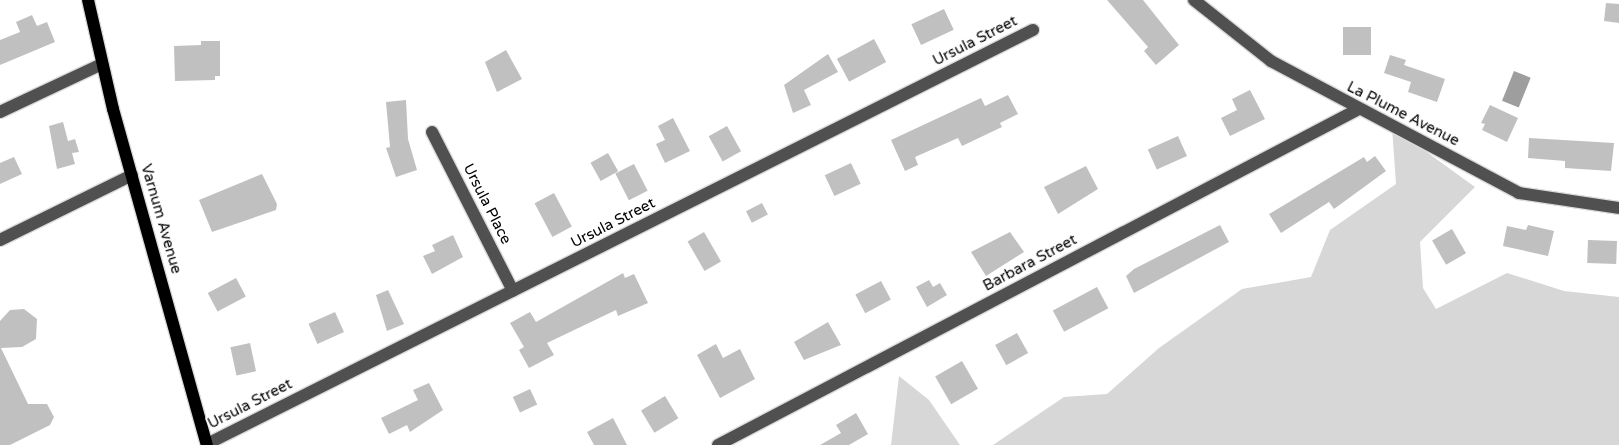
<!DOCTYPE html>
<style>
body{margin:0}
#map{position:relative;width:1619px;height:445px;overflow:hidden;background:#fff;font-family:"Varela Round",sans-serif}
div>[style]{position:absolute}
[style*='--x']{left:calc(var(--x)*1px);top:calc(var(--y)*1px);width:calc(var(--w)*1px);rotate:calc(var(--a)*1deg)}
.green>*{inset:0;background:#d7d7d7}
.water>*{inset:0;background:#9e9e9e;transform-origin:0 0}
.building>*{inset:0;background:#c0c0c0;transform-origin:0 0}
.roads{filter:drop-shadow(1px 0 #dbdbdb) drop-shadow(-1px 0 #dbdbdb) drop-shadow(0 1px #dbdbdb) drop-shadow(0 -1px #dbdbdb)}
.minor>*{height:12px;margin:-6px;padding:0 6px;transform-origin:6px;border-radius:6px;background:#505050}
.major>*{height:12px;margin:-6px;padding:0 6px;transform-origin:6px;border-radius:6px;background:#000}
span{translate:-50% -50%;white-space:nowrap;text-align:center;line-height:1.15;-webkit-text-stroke:4px #fff;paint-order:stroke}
.street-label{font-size:15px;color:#000}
</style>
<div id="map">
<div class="green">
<i style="clip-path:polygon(1392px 127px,1475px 187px,1420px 242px,1423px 288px,1436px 309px,1507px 273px,1564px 291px,1619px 297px,1619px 445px,993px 445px,1064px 397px,1107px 394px,1159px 348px,1242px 289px,1311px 277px,1330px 230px,1396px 184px)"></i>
<i style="clip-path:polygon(899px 376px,929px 400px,960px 445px,891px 445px)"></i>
</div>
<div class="water">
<i style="left:1514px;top:71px;width:18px;height:32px;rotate:22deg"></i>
</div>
<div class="building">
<i style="clip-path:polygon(1107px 0,1143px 0,1179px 45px,1156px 65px,1144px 51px,1148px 47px)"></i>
<i style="clip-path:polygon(1606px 3px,1619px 4px,1619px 23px,1604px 21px)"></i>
<i style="left:944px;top:9px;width:23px;height:36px;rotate:65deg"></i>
<i style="clip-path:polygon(32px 15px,37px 26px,47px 22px,55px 42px,0 65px,0 40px,20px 32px,16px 22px)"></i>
<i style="left:1343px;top:27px;width:28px;height:28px"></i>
<i style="left:874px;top:39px;width:26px;height:42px;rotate:62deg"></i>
<i style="clip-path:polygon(201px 41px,220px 41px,220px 76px,215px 76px,215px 80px,175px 81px,174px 46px,201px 45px)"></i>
<i style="clip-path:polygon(506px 50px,522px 79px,497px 92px,485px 62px)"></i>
<i style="clip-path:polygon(828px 54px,838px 72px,804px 90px,811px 105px,793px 113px,784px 85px)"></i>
<i style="clip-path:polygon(1390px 55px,1406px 60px,1404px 65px,1445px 79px,1437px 102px,1408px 92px,1411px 82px,1384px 73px)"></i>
<i style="clip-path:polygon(1250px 90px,1265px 119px,1230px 136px,1221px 118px,1237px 110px,1232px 99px)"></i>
<i style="clip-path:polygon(1008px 95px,1018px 114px,1000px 123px,1002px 127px,962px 146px,958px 138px,915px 157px,918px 165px,905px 171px,891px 140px,981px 98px,985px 106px)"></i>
<i style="clip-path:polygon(406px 100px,408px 139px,417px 170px,396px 177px,386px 148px,390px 147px,386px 102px)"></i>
<i style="clip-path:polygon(1490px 105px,1518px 118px,1507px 142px,1482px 130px,1485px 124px,1481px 123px)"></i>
<i style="clip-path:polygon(673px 118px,690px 151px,665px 163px,656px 144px,665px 140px,658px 126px)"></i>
<i style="clip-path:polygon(63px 122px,68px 141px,75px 139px,79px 152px,72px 153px,75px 164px,57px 169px,49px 126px)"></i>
<i style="left:727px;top:126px;width:29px;height:21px;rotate:61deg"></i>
<i style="left:1178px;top:136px;width:22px;height:33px;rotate:66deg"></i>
<i style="clip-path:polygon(1529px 138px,1614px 143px,1611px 171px,1565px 168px,1565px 161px,1528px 158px)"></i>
<i style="left:608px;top:153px;width:21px;height:20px;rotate:61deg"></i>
<i style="clip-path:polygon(1375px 156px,1386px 171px,1334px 209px,1329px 202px,1281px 233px,1269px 214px,1364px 157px,1367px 162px)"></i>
<i style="clip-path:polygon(14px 157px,22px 174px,0 184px,0 163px)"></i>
<i style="left:851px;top:163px;width:23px;height:29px;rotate:65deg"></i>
<i style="left:634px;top:164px;width:30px;height:21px;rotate:63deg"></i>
<i style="clip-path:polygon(1086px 166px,1098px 189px,1058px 214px,1044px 187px)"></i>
<i style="clip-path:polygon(262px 174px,277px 204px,276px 210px,212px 232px,199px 200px)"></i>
<i style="left:554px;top:193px;width:38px;height:22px;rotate:62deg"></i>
<i style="left:762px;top:203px;width:13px;height:18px;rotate:63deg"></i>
<i style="clip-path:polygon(1220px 225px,1229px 242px,1134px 293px,1126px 276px,1134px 269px)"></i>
<i style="clip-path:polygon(1528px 225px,1554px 231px,1548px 256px,1503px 246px,1507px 226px,1526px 230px)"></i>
<i style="left:1452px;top:229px;width:28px;height:23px;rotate:60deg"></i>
<i style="left:704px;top:232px;width:34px;height:19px;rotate:60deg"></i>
<i style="clip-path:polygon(1010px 232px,1024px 252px,986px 276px,971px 252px)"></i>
<i style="clip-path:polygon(453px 235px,463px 257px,432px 274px,423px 256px,435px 251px,432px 245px)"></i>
<i style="left:1588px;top:240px;width:29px;height:23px;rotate:2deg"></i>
<i style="clip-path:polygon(623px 273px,625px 278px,634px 274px,648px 303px,618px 316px,616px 310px,547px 343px,554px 355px,529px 368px,519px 350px,524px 347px,510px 323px,530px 312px,536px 322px)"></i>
<i style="left:236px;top:278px;width:21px;height:32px;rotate:62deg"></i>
<i style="clip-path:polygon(929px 280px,933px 287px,940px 283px,947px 295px,927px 307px,916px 287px)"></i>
<i style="left:881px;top:281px;width:21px;height:29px;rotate:62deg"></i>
<i style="left:1097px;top:287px;width:24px;height:50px;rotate:62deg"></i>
<i style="clip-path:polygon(388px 290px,404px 324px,387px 331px,376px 295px)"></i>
<i style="clip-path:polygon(24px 309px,37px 319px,36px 339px,22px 347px,1px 348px,28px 404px,47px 404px,54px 417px,50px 425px,10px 445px,0 445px,0 321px,10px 310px)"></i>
<i style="left:335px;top:312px;width:22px;height:29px;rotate:66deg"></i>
<i style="clip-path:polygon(828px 322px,841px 345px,804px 360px,794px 342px)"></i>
<i style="left:1017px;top:333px;width:23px;height:25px;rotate:61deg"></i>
<i style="left:250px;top:343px;width:29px;height:20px;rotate:78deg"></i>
<i style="clip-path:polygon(716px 344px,723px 358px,740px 349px,755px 379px,720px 398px,697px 355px)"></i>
<i style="left:962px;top:361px;width:32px;height:31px;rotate:60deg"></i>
<i style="clip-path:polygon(429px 383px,443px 410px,410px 432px,407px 425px,389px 434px,381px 418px,418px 400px,413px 390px)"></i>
<i style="left:530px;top:389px;width:17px;height:19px;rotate:65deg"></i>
<i style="left:665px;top:396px;width:26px;height:28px;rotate:59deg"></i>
<i style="clip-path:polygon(856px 413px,868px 434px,849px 445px,820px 445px,841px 433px,836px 425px)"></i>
<i style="clip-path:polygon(613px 418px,627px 445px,594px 445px,587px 432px)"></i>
</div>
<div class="roads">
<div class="minor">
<i style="--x:1194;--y:0;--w:98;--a:38.4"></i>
<i style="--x:1271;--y:61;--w:281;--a:28"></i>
<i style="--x:1519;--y:193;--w:101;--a:8.5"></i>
<i style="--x:0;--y:112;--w:113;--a:-25.2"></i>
<i style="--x:432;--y:132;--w:178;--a:63"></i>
<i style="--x:0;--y:240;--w:147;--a:-26.2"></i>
<i style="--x:207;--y:444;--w:924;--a:-26.62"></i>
<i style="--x:718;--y:445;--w:721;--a:-27.67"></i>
</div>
<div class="major">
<i style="--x:88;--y:0;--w:112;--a:77.1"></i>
<i style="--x:113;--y:109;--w:349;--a:74.4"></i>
</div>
</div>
<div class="street-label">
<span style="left:975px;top:41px;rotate:-27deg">Ursula Street</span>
<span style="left:1403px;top:114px;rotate:27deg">La Plume Avenue</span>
<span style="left:487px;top:204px;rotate:63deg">Ursula Place</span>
<span style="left:161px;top:219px;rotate:74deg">Varnum Avenue</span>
<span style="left:613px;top:223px;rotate:-27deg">Ursula Street</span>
<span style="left:1030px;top:263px;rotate:-28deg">Barbara Street</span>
<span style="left:250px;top:404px;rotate:-27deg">Ursula Street</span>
</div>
</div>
